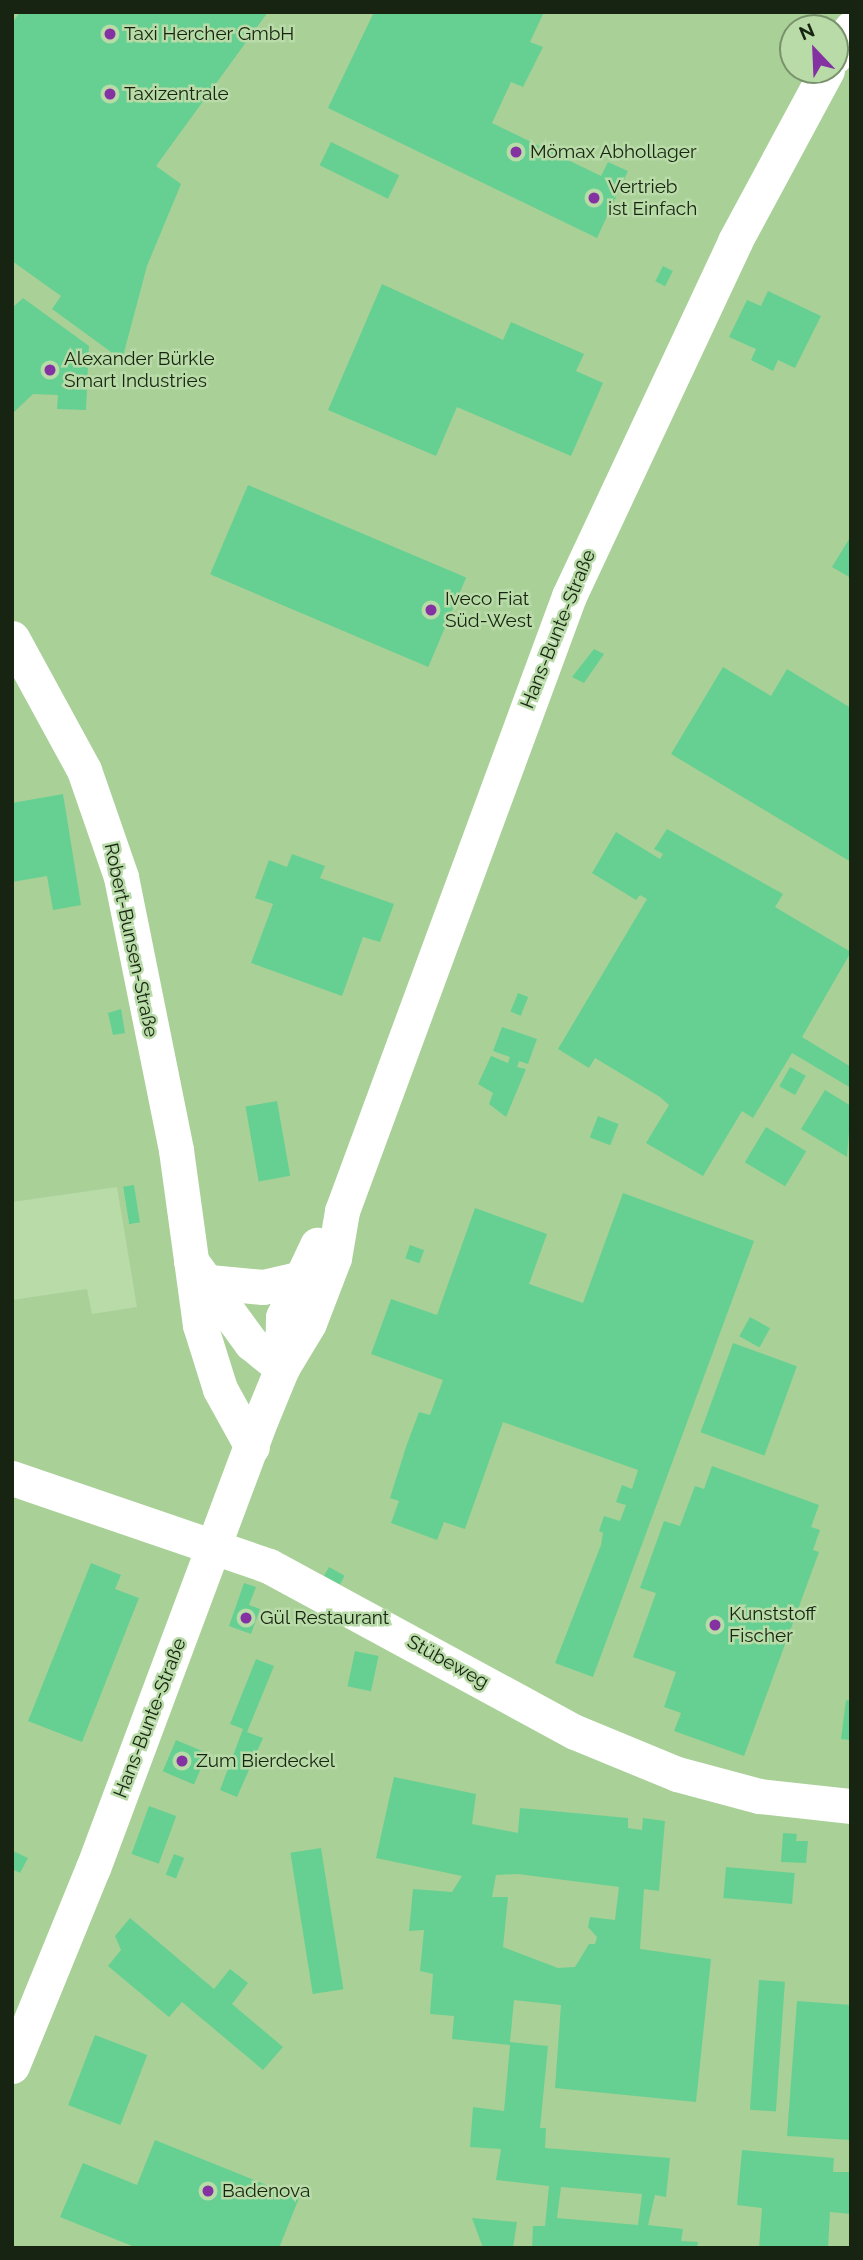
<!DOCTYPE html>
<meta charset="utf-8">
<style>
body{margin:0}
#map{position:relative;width:863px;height:2260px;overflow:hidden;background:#b8dba8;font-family:Raleway,sans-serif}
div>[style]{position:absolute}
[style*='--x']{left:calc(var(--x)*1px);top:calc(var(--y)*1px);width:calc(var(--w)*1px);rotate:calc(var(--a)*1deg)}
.built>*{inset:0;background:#a9d097}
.building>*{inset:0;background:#66d092;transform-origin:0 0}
.minor>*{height:35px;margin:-17.5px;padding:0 17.5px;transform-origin:17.5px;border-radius:17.5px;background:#fff}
.dots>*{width:19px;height:19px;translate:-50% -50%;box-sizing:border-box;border:4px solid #b8dba8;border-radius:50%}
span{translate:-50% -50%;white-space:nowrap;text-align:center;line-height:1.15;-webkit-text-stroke:5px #b8dba8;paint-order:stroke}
.poi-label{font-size:19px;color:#172411}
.left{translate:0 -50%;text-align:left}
.street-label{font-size:19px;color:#172411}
.frame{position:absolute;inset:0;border:14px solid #172411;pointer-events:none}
.north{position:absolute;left:779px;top:14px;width:70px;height:70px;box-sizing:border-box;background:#b8dba8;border:2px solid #78926c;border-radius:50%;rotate:337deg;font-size:19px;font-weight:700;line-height:28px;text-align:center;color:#172411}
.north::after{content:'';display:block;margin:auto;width:24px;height:32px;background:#8432a1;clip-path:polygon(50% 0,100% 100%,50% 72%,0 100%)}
</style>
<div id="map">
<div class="built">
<i style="clip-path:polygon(evenodd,12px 12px,851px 12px,851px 2248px,12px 2248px,12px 1300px,87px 1289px,92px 1314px,137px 1307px,117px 1187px,12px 1202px,12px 12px,793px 28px,835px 28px,835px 70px,793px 70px,793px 28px,12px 12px,123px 1187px,139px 1223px,129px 1224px,123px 1187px)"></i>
</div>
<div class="building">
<i style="clip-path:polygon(20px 12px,268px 12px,156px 166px,181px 184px,147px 266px,122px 360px,52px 309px,61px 296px,12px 261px,12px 23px)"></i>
<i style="clip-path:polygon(374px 12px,544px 12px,530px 42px,543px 47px,523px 87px,511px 82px,492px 123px,601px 176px,608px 162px,628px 171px,597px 238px,328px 108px)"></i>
<i style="left:331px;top:142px;width:76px;height:26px;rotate:26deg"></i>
<i style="left:663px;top:266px;width:11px;height:17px;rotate:27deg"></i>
<i style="clip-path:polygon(382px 284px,503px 340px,511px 322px,584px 354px,576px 371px,603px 383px,571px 456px,457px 407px,436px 456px,328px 410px)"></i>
<i style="clip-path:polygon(768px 291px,821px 316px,795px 368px,778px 360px,773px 371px,751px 360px,756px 349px,729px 337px,747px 300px,761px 306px)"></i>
<i style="clip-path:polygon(23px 298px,89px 346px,86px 410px,57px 409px,58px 395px,33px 394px,12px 414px,12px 308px)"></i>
<i style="left:248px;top:485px;width:237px;height:97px;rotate:23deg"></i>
<i style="clip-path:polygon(851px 536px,851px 578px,832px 567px)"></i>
<i style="clip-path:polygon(594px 649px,604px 654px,584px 683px,572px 677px)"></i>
<i style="clip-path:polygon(723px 667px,771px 696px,787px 669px,851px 708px,851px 862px,671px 754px)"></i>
<i style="clip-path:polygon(63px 794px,81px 905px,53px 910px,47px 876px,12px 882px,12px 803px)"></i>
<i style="clip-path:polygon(667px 829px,783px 894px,775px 907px,851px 952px,802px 1037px,851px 1067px,851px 1088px,792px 1053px,753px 1118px,742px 1111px,703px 1176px,646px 1143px,669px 1105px,660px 1097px,595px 1058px,589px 1068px,558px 1049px,647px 899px,640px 895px,636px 900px,592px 873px,616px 832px,660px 859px,663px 854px,654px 849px)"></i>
<i style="clip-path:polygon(292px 854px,325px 866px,320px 878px,394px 904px,380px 942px,363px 937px,342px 996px,251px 963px,273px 904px,255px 898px,269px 860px,287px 867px)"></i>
<i style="left:518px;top:993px;width:11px;height:20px;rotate:22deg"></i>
<i style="clip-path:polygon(121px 1009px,125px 1033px,113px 1035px,108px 1013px)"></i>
<i style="clip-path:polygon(502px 1027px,537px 1039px,528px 1064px,519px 1061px,517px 1067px,526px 1069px,506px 1117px,489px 1104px,493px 1093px,478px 1084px,491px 1056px,508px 1063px,510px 1057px,493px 1051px)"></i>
<i style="left:790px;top:1067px;width:18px;height:22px;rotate:29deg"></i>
<i style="clip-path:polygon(825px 1090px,851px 1106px,847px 1157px,801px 1129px)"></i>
<i style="left:277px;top:1101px;width:76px;height:32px;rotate:80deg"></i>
<i style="left:598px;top:1116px;width:22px;height:23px;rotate:21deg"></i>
<i style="left:766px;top:1127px;width:47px;height:41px;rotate:31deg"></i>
<i style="left:134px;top:1185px;width:38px;height:11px;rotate:81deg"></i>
<i style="clip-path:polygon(623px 1193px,754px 1241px,593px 1677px,555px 1663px,601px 1545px,603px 1533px,599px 1531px,604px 1516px,620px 1521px,626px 1505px,616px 1502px,622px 1485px,632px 1489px,638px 1470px,503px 1422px,465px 1529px,444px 1522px,437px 1540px,391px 1523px,399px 1501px,390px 1498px,406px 1447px,419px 1412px,430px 1415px,443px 1380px,371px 1354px,391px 1299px,437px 1315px,475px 1208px,547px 1234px,529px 1284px,583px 1303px)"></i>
<i style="left:410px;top:1245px;width:15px;height:14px;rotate:20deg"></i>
<i style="left:750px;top:1317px;width:23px;height:22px;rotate:29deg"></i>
<i style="left:733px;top:1343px;width:68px;height:95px;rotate:20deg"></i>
<i style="clip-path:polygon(712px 1466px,819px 1505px,811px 1527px,820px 1530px,813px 1550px,819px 1552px,744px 1756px,674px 1731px,681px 1713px,664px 1707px,676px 1672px,633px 1657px,656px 1593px,640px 1588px,664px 1521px,680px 1526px,695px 1486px,704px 1489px)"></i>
<i style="clip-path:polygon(91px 1563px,121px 1575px,115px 1589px,139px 1598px,82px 1742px,28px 1721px)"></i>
<i style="left:329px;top:1567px;width:18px;height:10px;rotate:29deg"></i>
<i style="clip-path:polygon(244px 1583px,256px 1587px,249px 1605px,260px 1609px,251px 1634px,229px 1626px)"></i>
<i style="left:355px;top:1651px;width:24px;height:36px;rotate:12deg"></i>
<i style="clip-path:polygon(256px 1659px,274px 1666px,247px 1732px,263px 1738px,237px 1797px,220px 1790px,243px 1729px,230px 1724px)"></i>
<i style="clip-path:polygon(846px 1700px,851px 1701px,851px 1740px,841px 1739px)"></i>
<i style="left:176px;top:1740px;width:34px;height:34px;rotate:23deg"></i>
<i style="clip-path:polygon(evenodd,394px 1777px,476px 1794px,472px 1824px,518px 1833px,520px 1808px,628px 1818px,628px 1828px,642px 1830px,643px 1818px,665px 1821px,659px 1891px,644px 1889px,640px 1949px,711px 1959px,696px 2102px,555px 2088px,561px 2005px,514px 2000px,510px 2042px,548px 2046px,540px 2128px,546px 2128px,545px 2148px,670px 2158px,666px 2197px,655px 2195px,648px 2225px,683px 2229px,681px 2241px,698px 2242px,697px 2248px,532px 2248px,533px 2226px,545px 2226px,549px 2186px,496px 2180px,501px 2149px,470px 2147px,473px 2107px,504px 2111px,510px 2045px,452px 2039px,454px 2016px,430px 2014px,433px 1974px,420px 1971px,424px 1930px,409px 1931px,413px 1889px,452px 1892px,462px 1876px,376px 1858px,394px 1777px,518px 1874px,619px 1887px,615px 1920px,590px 1917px,588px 1927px,597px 1937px,595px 1944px,589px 1944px,575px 1967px,558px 1968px,503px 1947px,508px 1897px,492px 1897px,496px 1875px,518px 1874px,394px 1777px,561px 2187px,642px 2194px,638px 2225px,557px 2218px,561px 2187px)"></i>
<i style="left:149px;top:1806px;width:29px;height:51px;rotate:20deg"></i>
<i style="clip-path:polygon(783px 1833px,797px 1834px,796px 1841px,808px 1841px,806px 1863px,781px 1862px)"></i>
<i style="left:321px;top:1848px;width:143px;height:31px;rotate:81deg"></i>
<i style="clip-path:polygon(13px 1851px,28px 1858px,20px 1873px,12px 1869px)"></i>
<i style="left:174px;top:1854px;width:11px;height:22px;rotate:22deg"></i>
<i style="left:726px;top:1867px;width:69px;height:31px;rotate:5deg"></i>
<i style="clip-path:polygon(130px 1918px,214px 1989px,230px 1969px,248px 1983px,232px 2004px,283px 2047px,263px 2070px,182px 2002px,169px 2017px,108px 1966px,121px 1950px,115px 1936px)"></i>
<i style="left:759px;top:1980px;width:26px;height:130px;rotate:4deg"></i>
<i style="clip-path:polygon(797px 2001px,851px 2005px,851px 2140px,787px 2136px)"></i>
<i style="left:95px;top:2035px;width:56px;height:75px;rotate:21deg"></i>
<i style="clip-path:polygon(155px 2140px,299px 2198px,279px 2248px,137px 2248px,60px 2217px,83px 2163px,137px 2185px)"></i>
<i style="clip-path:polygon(742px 2150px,834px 2158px,833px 2172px,851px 2172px,851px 2214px,830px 2212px,828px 2248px,759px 2248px,762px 2208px,737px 2205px)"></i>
<i style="clip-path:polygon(472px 2218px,517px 2222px,513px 2248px,483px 2248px)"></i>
</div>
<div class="minor">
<i style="--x:835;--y:56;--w:32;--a:-60"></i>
<i style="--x:12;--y:638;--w:150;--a:61.4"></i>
<i style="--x:84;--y:770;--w:113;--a:70.9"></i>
<i style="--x:121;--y:877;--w:278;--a:78.6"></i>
<i style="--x:176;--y:1150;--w:177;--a:82.2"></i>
<i style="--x:200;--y:1325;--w:67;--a:72.6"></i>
<i style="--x:220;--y:1389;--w:66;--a:61.1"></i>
<i style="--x:191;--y:1261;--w:102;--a:53.8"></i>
<i style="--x:251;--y:1343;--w:40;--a:39"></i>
<i style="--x:209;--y:1282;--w:54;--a:5.3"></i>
<i style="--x:263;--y:1287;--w:39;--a:-13"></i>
<i style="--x:282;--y:1366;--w:49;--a:-88.8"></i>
<i style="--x:283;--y:1317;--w:80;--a:-64.7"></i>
<i style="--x:12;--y:1478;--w:272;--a:18.9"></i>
<i style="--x:269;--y:1566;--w:348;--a:28.5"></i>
<i style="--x:575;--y:1732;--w:110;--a:22.4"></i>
<i style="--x:677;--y:1774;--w:85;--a:15"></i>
<i style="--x:759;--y:1796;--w:93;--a:6.2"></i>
<i style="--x:12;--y:2066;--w:214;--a:-67.8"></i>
<i style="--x:93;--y:1868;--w:479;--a:-69.5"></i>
<i style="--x:261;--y:1419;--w:55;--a:-67.6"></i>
<i style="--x:282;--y:1368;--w:52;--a:-59"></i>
<i style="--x:309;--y:1323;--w:70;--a:-69"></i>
<i style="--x:334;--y:1258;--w:48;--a:-80.3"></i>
<i style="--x:342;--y:1211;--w:656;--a:-69.74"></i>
<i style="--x:569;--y:596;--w:392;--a:-64.9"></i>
<i style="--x:735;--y:241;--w:194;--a:-61.7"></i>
</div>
<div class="dots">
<i style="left:110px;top:34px;background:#8432a1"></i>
<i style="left:110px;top:94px;background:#8432a1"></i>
<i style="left:516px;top:152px;background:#8432a1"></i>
<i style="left:594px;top:198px;background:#8432a1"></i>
<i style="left:50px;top:370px;background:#8432a1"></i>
<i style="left:431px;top:610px;background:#8432a1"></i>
<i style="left:246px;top:1618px;background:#8432a1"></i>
<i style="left:715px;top:1625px;background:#8432a1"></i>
<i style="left:182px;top:1761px;background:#8432a1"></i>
<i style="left:208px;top:2191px;background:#8432a1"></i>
</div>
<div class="poi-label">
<span class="left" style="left:124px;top:34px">Taxi Hercher GmbH</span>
<span class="left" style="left:124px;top:94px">Taxizentrale</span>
<span class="left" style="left:530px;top:152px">Mömax Abhollager</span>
<span class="left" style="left:608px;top:198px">Vertrieb<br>ist Einfach</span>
<span class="left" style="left:64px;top:370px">Alexander Bürkle<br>Smart Industries</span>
<span class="left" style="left:445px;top:610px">Iveco Fiat<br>Süd-West</span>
<span class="left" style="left:729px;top:1625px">Kunststoff<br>Fischer</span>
<span class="left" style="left:260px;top:1618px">Gül Restaurant</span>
<span class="left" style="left:196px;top:1761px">Zum Bierdeckel</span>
<span class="left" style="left:222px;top:2191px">Badenova</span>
</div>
<div class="street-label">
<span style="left:558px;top:629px;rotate:-68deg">Hans-Bunte-Straße</span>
<span style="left:131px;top:940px;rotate:78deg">Robert-Bunsen-Straße</span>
<span style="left:448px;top:1662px;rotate:29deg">Stübeweg</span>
<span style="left:150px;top:1718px;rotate:-69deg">Hans-Bunte-Straße</span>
</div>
<div class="frame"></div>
<div class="north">N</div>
</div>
